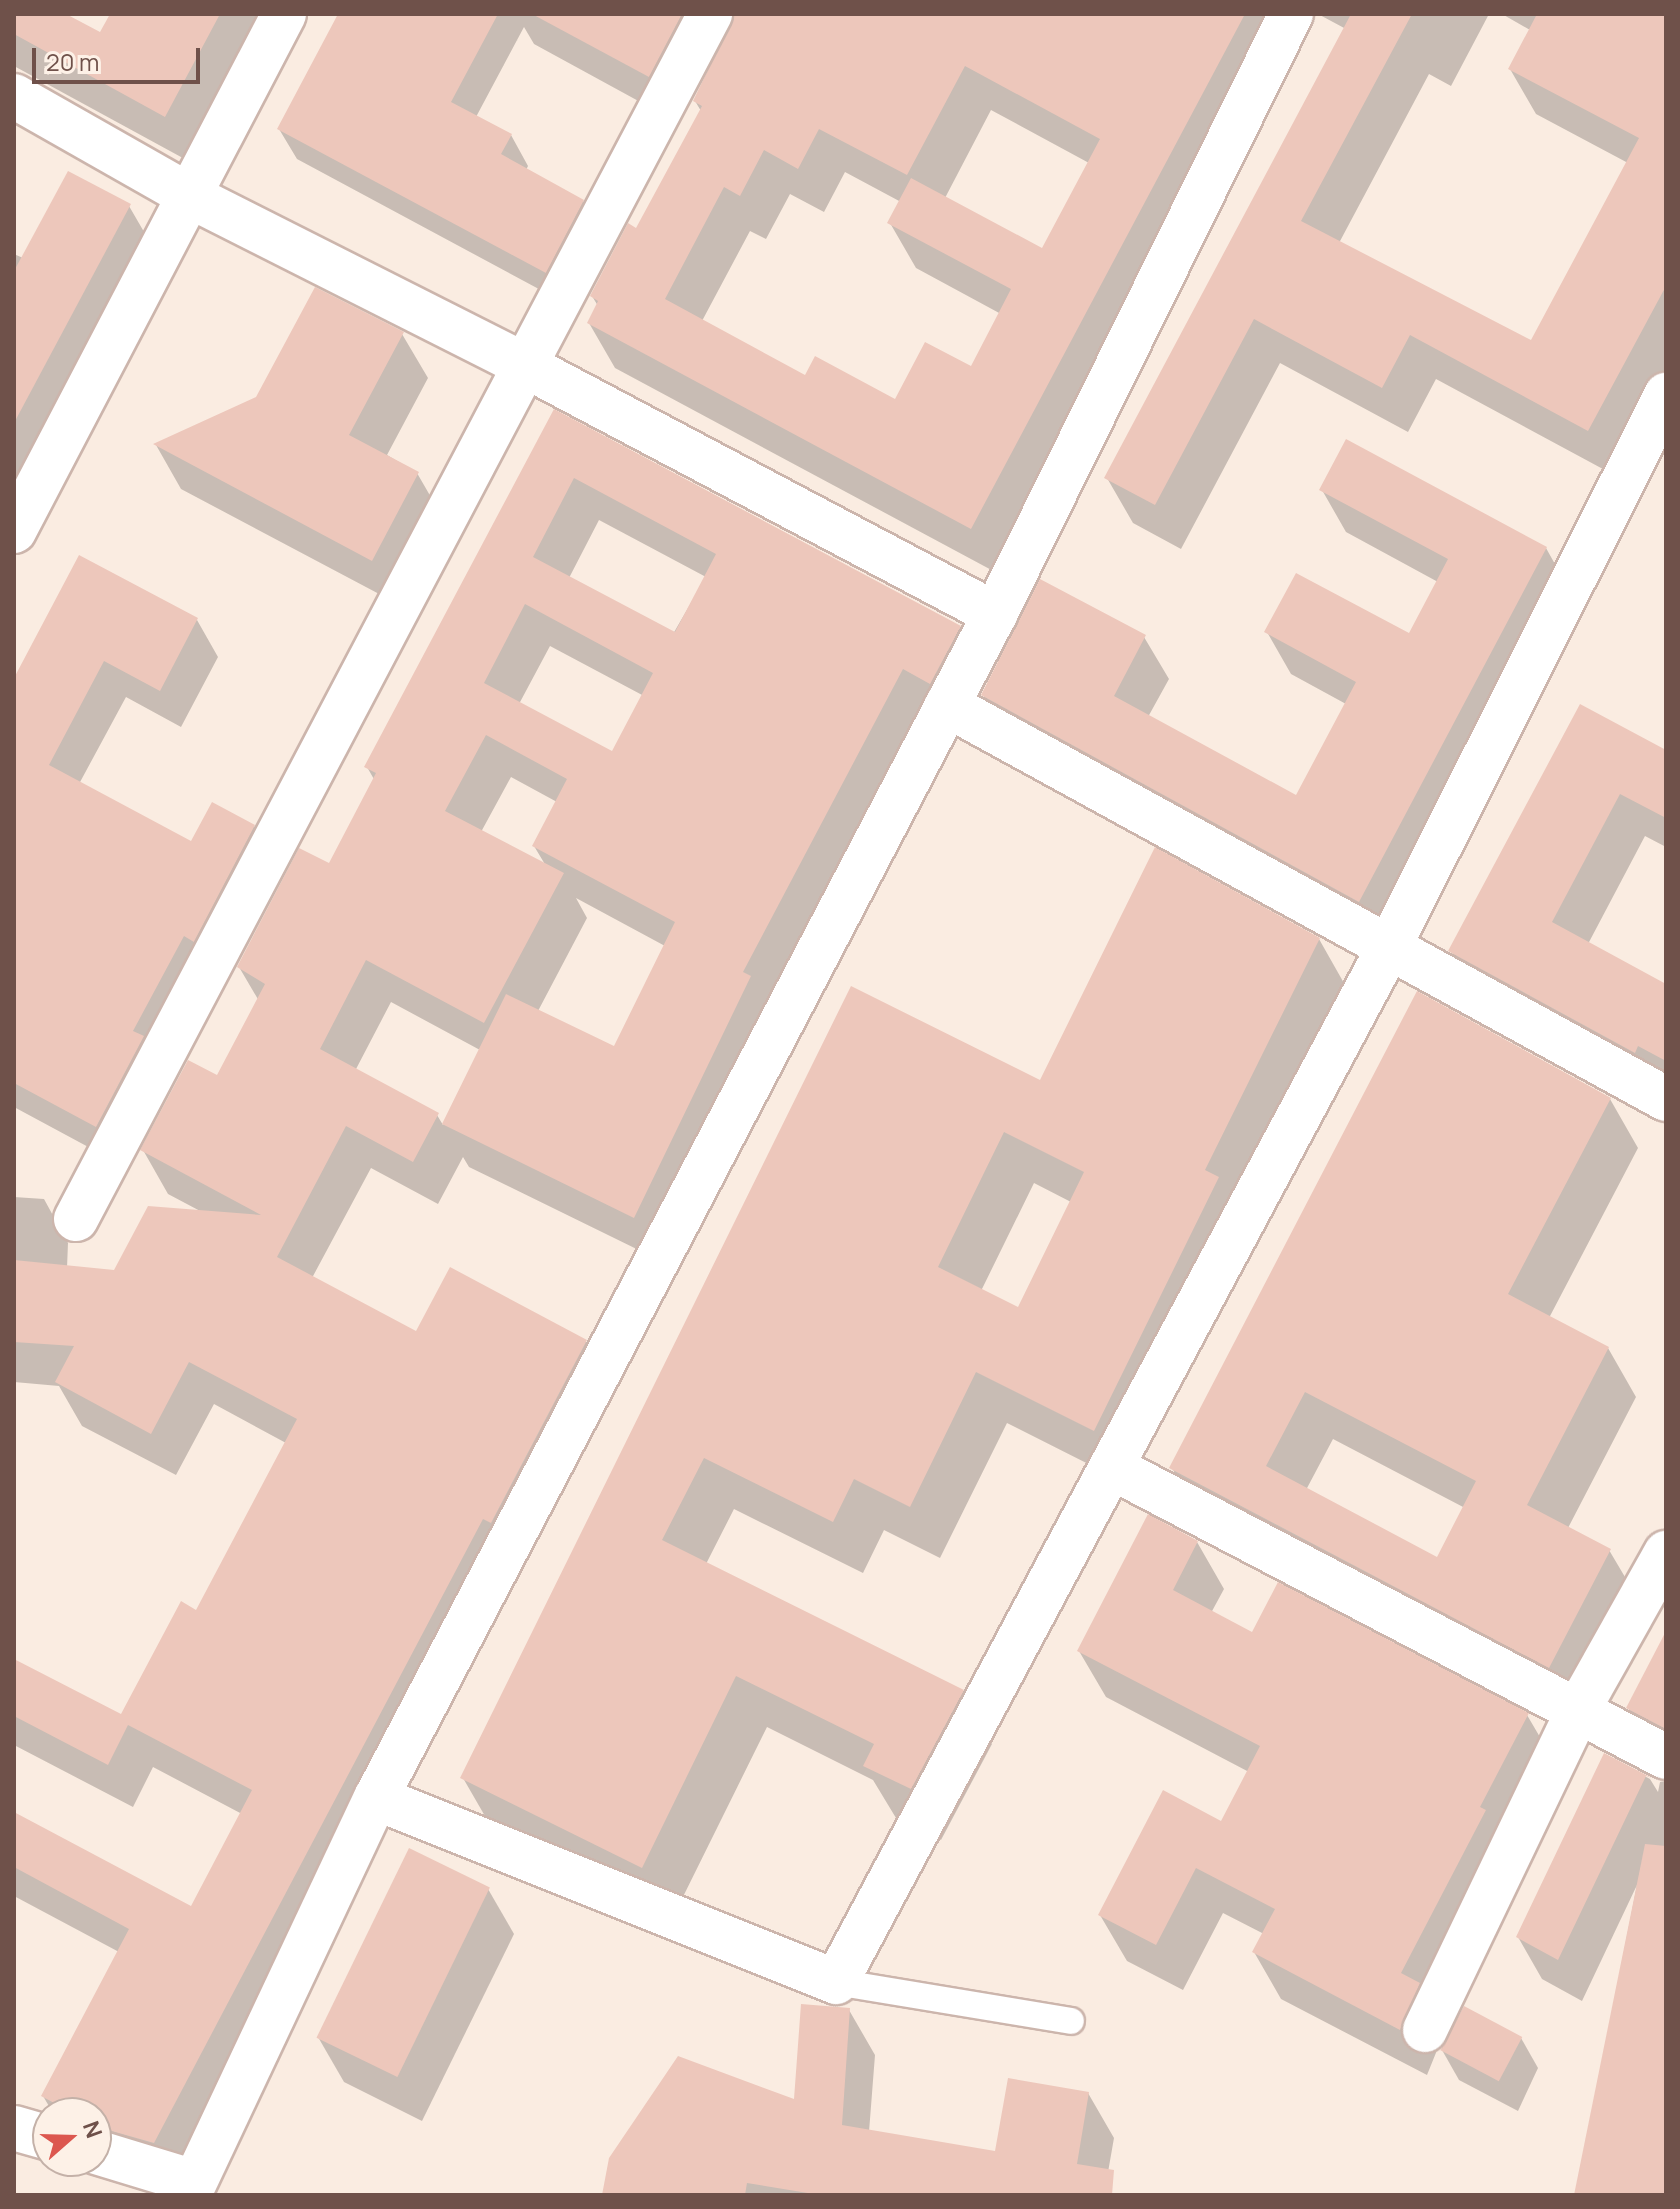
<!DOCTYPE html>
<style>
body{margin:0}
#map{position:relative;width:1680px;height:2209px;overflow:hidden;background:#faece1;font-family:Manrope,sans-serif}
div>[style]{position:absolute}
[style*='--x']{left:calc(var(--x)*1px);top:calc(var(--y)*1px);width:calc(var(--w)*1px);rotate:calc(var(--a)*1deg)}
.shadow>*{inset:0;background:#0003}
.building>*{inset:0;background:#edc7bb;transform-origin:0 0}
.roads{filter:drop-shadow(2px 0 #ccb5ac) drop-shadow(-2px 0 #ccb5ac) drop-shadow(0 2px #ccb5ac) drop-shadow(0 -2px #ccb5ac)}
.lane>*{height:26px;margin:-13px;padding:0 13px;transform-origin:13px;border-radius:13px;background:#fff}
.street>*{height:44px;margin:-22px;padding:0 22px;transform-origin:22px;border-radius:22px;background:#fff}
span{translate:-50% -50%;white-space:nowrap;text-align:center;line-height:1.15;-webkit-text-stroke:8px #fdf1e7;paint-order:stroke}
.frame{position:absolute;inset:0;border:16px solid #6f514a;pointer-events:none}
.north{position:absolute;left:32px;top:2097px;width:80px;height:80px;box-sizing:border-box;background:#fdf1e7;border:2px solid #c4b1a8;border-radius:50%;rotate:70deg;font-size:22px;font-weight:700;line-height:32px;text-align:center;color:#6f514a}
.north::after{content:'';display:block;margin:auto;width:28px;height:36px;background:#dc574f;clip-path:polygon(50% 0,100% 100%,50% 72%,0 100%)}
.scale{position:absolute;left:32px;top:48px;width:168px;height:36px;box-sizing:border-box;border:4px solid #6f514a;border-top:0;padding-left:10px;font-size:24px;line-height:28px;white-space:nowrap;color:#6f514a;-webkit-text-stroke:6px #fdf1e7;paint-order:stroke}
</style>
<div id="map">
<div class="shadow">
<i style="clip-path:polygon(14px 14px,62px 14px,100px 35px,112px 14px,272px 14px,192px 163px,14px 66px)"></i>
<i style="clip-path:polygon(evenodd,341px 14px,1294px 14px,997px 573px,615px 368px,589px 323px,598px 306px,592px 296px,638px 231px,701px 111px,695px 101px,728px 37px,722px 38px,675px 121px,534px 44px,524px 27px,476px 117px,511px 135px,528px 166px,526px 170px,583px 201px,600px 231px,563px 302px,297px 159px,279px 129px,341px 14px,991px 110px,1089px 163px,1043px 251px,945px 198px,991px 110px,341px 14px,845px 172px,901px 202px,890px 223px,916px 268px,1001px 314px,972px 368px,896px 402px,806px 378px,702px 321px,750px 231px,766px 239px,790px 194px,824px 212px,845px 172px)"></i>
<i style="clip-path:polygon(1318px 14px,1489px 14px,1451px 86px,1429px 74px,1339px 243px,1532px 343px,1628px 163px,1536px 114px,1510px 69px,1530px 30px,1502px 14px,1666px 14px,1666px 378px,1614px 475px,1436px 379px,1408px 432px,1280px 363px,1181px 549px,1133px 523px,1107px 478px,1346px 29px)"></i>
<i style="clip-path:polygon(129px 206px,158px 256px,14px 527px,14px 254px,23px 258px)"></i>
<i style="clip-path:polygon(402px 334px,428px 378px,387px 455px,417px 473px,443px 518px,398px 604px,181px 489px,156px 445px)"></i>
<i style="clip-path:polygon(evenodd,555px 412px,959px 627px,984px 670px,659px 1260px,469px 1167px,463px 1157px,438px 1204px,371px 1168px,312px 1278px,417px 1334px,586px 1342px,611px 1385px,179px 2186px,96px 2154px,96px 2113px,53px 2113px,43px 2096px,119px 1952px,14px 1896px,14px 1813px,192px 1908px,242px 1814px,153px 1767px,133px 1807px,14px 1745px,14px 1661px,122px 1717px,197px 1612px,286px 1443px,214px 1404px,176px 1475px,82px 1426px,59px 1386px,14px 1382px,14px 1197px,44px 1199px,68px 1243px,67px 1268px,115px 1272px,202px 1212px,168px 1194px,143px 1150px,218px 1078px,259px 1001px,239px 967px,330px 866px,375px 781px,367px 767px,555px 412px,599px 520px,706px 577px,673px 634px,569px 578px,599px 520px,555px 412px,550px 646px,644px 696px,613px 754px,519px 704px,550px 646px,555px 412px,511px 777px,557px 802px,534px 846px,546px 866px,481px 832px,511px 777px,555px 412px,576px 898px,665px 946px,615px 1049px,538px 1011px,587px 918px,576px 898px,555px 412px,391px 1002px,480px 1050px,443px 1125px,437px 1115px,355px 1071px,391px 1002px)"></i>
<i style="clip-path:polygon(1322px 490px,1546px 548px,1570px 591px,1383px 943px,1007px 737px,983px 695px,1144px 637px,1169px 679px,1148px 717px,1297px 797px,1346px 704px,1291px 674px,1267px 632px,1410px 636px,1438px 582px,1346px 532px)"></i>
<i style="clip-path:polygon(197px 620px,218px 657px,181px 727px,126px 697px,79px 784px,192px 843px,254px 826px,275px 863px,118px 1163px,14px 1107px,14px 682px)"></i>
<i style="clip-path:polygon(1581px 707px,1666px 753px,1666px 847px,1645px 836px,1588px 944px,1666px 986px,1666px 1090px,1476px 995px,1451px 951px)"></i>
<i style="clip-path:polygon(evenodd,1319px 939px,1349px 992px,1124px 1482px,1007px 1423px,940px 1558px,884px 1530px,863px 1573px,734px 1509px,706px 1564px,962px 1691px,992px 1744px,941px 1840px,896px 1818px,873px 1780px,767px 1727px,672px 1919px,493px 1830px,463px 1778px,852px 989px,1041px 1083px,1319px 939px,1034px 1183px,1071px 1202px,1019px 1309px,981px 1291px,1034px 1183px)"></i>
<i style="clip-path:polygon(evenodd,1610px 1099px,1638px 1148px,1549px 1318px,1608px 1348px,1636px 1397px,1568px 1528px,1609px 1550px,1638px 1599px,1577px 1715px,1200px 1516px,1172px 1468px,1610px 1099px,1333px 1439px,1465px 1508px,1438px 1559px,1306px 1490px,1333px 1439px)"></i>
<i style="clip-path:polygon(1197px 1542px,1224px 1589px,1211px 1613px,1253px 1635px,1527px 1715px,1554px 1761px,1427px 2075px,1281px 1999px,1254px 1952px,1264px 1934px,1223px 1913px,1183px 1990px,1127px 1961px,1100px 1915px,1222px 1823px,1249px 1772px,1106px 1697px,1079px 1651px)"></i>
<i style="clip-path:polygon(1666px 1635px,1666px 1759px,1654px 1753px,1628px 1708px)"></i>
<i style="clip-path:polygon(1605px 1755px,1650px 1779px,1658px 1792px,1660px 1782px,1666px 1781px,1666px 2195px,1576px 2195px,1637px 1885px,1582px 2001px,1542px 1979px,1518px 1937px)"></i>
<i style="clip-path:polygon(488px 1889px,514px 1934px,422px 2121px,344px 2082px,318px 2037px)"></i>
<i style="clip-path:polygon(849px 2010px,875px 2055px,869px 2132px,997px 2153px,1088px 2093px,1114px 2138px,1104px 2195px,604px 2195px,796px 2102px)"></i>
<i style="clip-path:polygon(1521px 2038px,1538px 2068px,1518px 2111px,1459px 2080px,1442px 2050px)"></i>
</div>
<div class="building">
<i style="clip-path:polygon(14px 14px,66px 14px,100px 32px,110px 14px,220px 14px,165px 117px,14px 34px)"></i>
<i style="clip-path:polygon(338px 14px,498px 14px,451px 102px,512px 134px,501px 154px,584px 200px,546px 273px,277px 129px)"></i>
<i style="clip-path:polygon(532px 14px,682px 14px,649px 77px)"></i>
<i style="clip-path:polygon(evenodd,735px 14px,1245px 14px,971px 529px,587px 323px,598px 301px,590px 296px,628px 223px,636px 228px,702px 106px,693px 101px,735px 14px,965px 66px,1100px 139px,1042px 248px,911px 178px,887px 223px,1011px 289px,971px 366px,925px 342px,895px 399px,815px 356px,805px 375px,665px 299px,724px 187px,740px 196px,764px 150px,798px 169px,819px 129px,907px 175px,965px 66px)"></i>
<i style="clip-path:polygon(1351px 14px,1412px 14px,1301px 221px,1531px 340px,1639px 138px,1508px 69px,1537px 14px,1666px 14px,1666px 286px,1588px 431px,1410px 335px,1382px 388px,1254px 319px,1155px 505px,1104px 478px)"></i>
<i style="clip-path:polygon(68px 171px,131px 204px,14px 423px,14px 271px)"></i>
<i style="clip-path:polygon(315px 287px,404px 332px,349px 435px,419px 472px,372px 561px,153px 444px,256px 397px)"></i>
<i style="clip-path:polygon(evenodd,554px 409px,961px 626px,930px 684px,903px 669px,743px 972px,751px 976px,634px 1218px,442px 1124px,506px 994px,614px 1046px,675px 922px,532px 846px,567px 779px,486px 735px,445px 811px,564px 873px,484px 1023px,366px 960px,320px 1049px,439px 1113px,413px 1162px,346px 1126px,277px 1257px,416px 1331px,450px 1267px,587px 1340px,491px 1523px,483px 1519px,154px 2143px,101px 2128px,96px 2113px,73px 2113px,41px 2096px,129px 1929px,14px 1867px,14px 1812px,191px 1906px,252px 1790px,128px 1725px,108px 1765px,14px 1716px,14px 1659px,121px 1714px,181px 1601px,196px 1610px,297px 1419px,189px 1362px,151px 1434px,55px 1382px,74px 1346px,14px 1342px,14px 1260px,114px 1270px,148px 1206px,261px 1215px,140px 1150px,188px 1060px,217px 1075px,265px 984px,237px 967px,299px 848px,329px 863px,376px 773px,364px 767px,554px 409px,574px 478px,716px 554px,675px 632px,533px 557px,574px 478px,554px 409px,525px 604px,653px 673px,612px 751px,484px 683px,525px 604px)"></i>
<i style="clip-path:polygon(1346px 439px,1547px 547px,1359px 902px,981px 695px,1040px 579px,1146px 635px,1114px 696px,1296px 795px,1356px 682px,1264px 632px,1296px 573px,1409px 633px,1448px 559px,1319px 490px)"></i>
<i style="clip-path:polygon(79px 555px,198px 618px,160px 691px,104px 661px,49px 765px,191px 841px,212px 802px,255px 825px,194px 942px,184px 936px,133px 1031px,144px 1036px,96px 1127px,14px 1083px,14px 678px)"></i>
<i style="clip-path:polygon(1580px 704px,1666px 750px,1666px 818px,1620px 794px,1552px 922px,1666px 984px,1666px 1061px,1638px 1046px,1635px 1053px,1448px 951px)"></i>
<i style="clip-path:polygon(evenodd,1155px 847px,1320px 938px,1205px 1170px,1219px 1177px,1094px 1431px,976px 1372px,910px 1507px,854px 1479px,833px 1522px,704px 1458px,662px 1540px,964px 1690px,911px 1789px,863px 1766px,874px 1744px,736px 1676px,642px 1868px,460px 1778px,851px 986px,1040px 1080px,1155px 847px,1004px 1132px,1084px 1172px,1018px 1307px,938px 1267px,1004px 1132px)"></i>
<i style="clip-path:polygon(evenodd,1417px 991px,1611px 1098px,1508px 1294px,1609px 1347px,1527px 1505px,1611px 1549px,1549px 1668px,1169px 1468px,1417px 991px,1305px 1392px,1476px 1481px,1437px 1557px,1266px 1466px,1305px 1392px)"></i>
<i style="clip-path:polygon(1148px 1514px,1198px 1541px,1173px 1590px,1252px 1632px,1278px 1582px,1529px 1713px,1480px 1807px,1486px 1810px,1401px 1973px,1420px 1983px,1400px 2030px,1252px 1952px,1275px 1909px,1196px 1868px,1156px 1945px,1098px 1915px,1163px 1790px,1221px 1821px,1260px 1746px,1077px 1651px)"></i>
<i style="clip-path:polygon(1666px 1631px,1666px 1729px,1626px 1708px)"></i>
<i style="clip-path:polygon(1604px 1753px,1652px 1778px,1646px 1776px,1558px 1960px,1516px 1937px)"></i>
<i style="clip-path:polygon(1645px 1844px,1666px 1846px,1666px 2195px,1574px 2195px)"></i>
<i style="left:409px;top:1848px;width:90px;height:211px;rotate:26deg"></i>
<i style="clip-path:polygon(801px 2004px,850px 2008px,842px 2125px,995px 2151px,1008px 2078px,1089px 2092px,1077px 2164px,1114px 2170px,1112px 2195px,820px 2195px,747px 2183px,745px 2195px,602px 2195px,609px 2158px,678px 2056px,794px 2099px)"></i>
<i style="left:1464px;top:2006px;width:66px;height:50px;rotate:28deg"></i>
</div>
<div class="roads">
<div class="lane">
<i style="--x:836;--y:1982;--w:238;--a:9.4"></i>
</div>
<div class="street">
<i style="--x:14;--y:96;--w:200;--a:29.6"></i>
<i style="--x:188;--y:195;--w:377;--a:26.8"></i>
<i style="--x:524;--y:365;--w:533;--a:27.86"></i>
<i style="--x:14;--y:531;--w:583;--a:-62.42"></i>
<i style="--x:947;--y:705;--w:820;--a:28.72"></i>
<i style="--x:76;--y:1219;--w:1362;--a:-62.25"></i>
<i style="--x:1111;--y:1467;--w:626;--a:27.59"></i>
<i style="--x:376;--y:1798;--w:495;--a:21.8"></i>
<i style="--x:836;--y:1982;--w:1173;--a:-61.88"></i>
<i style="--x:1389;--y:947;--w:618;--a:-63.35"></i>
<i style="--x:1425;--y:2030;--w:357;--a:-64.4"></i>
<i style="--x:1579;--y:1708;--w:178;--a:-60.7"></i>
<i style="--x:14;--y:2128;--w:35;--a:16"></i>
<i style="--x:96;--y:2152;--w:103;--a:16.9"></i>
<i style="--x:195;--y:2182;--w:425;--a:-64.8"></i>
<i style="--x:376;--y:1798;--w:1336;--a:-62.4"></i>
<i style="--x:995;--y:614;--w:669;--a:-63.74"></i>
</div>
</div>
<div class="frame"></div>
<div class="north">N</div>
<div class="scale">20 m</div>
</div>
